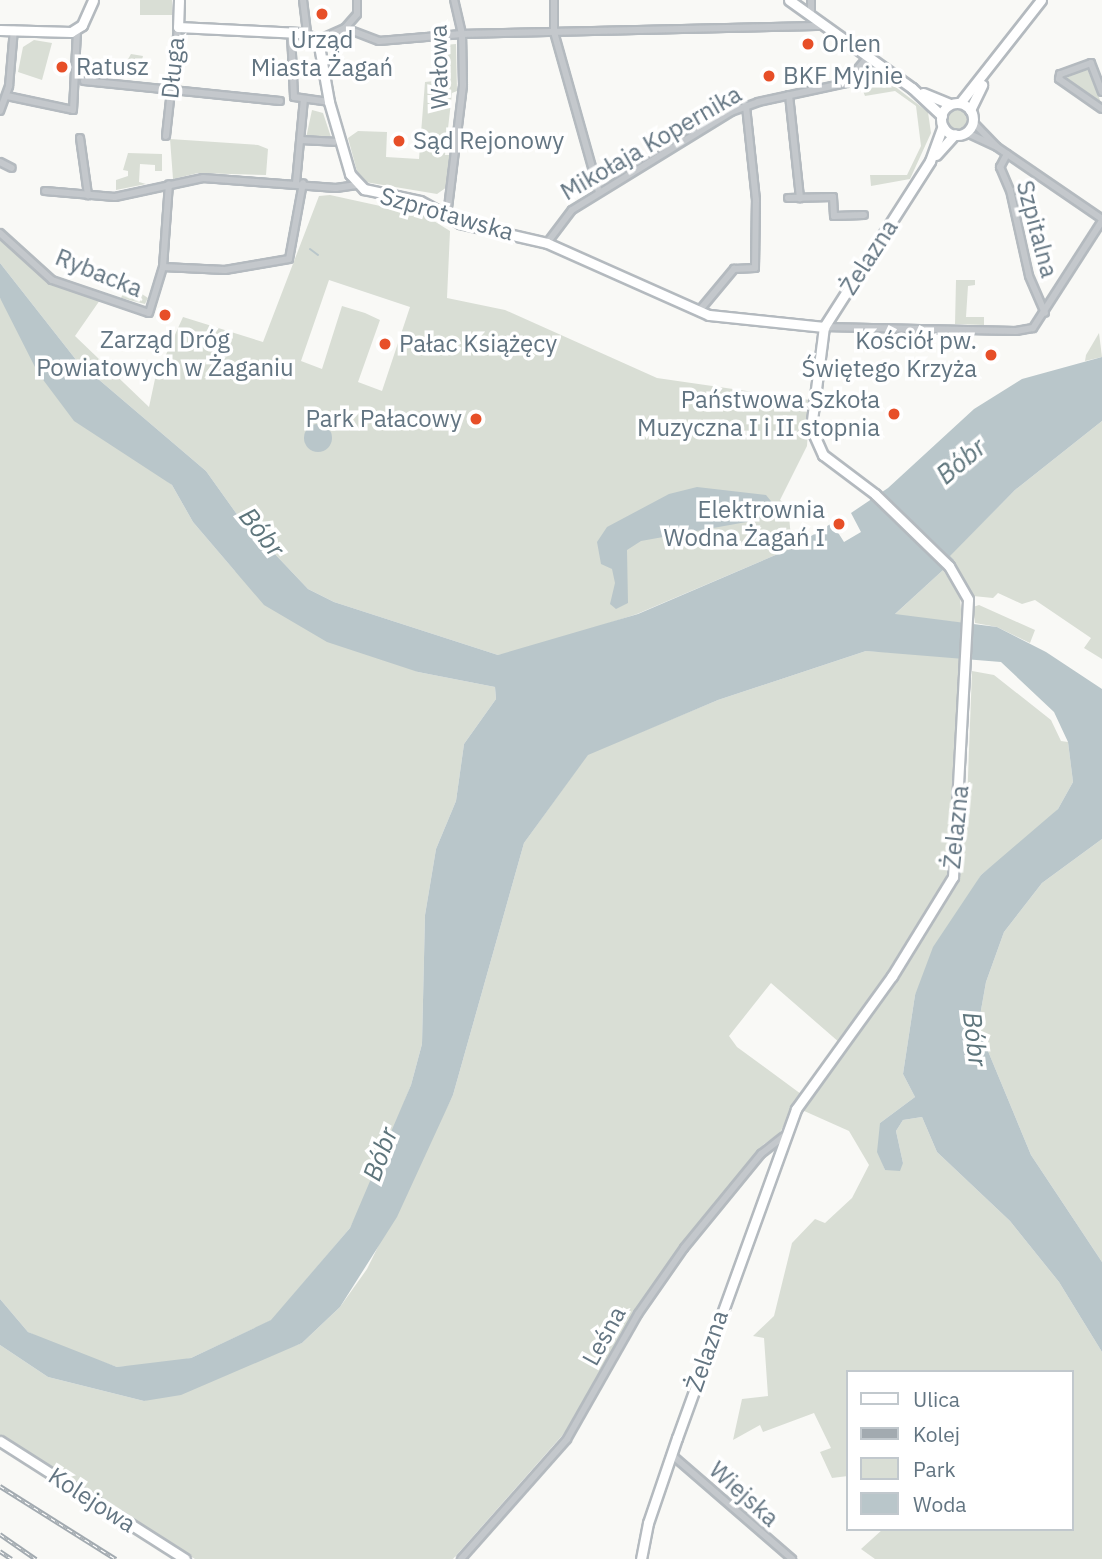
<!DOCTYPE html>
<meta charset="utf-8">
<style>
body{margin:0}
#map{position:relative;width:1102px;height:1559px;overflow:hidden;background:#f9f9f6;font-family:"IBM Plex Sans",sans-serif}
div>[style]{position:absolute}
[style*='--x']{left:calc(var(--x)*1px);top:calc(var(--y)*1px);width:calc(var(--w)*1px);rotate:calc(var(--a)*1deg)}
.green>*{inset:0;background:#d9ded5;transform-origin:0 0}
.round{border-radius:50%}
.water>*{inset:0;background:#b9c6ca}
.stream>*{height:2px;margin:-1px;padding:0 1px;transform-origin:1px;border-radius:1px;background:#b9c6ca}
.roads{filter:drop-shadow(2px 0 #b4babf) drop-shadow(-2px 0 #b4babf) drop-shadow(0 2px #b4babf) drop-shadow(0 -2px #b4babf)}
.street>*{height:6px;margin:-3px;padding:0 3px;transform-origin:3px;border-radius:3px;background:#c4c8cc}
.secondary>*{height:9px;margin:-4.5px;padding:0 4.5px;transform-origin:4.5px;border-radius:4.5px;background:#fff}
.secondary>.ring{margin:-4.5px;padding:0;box-sizing:content-box;background:none;border:9px solid #fff;border-radius:50%}
.rail>*{height:4.5px;margin-top:-2.25px;transform-origin:0;background:repeating-linear-gradient(90deg,#fff 0 5px,#a2aab0 0 10px);box-sizing:border-box;border-block:2px solid #a2aab0}
.dots>*{width:19px;height:19px;translate:-50% -50%;box-sizing:border-box;border:4px solid #fff;border-radius:50%}
span{translate:-50% -50%;white-space:nowrap;text-align:center;line-height:1.15;-webkit-text-stroke:7px #fff;paint-order:stroke}
.poi-label{font-size:24px;color:#637582}
.left{translate:0 -50%;text-align:left}
.right{translate:-100% -50%;text-align:right}
.street-label{font-size:24px;color:#637582}
.water-label{font-size:26px;color:#5e757c;font-style:italic}
.legend{position:absolute;left:846px;top:1370px;width:228px;height:161px;box-sizing:border-box;background:#fff;border:2px solid #c1c8cd;margin:0;padding:9px 12px;list-style:none;font-size:21px;color:#637582}
.legend li{display:flex;align-items:center;gap:14px;height:35px}
.legend b{width:35px;border:2px solid #c1c8cd}
</style>
<div id="map">
<div class="green">
<i style="left:140px;top:0;width:32px;height:15px"></i>
<i style="clip-path:polygon(34px 40px,52px 43px,42px 80px,18px 72px,23px 47px)"></i>
<i style="clip-path:polygon(456px 44px,457px 91px,452px 93px,445px 155px,451px 155px,447px 187px,437px 194px,365px 182px,358px 175px,348px 138px,358px 131px,387px 132px,386px 157px,419px 159px,425px 82px,434px 81px,431px 46px)"></i>
<i style="clip-path:polygon(131px 54px,143px 56px,141px 63px,129px 61px,127px 77px,112px 76px,114px 59px,127px 61px)"></i>
<i style="clip-path:polygon(1087px 68px,1100px 100px,1098px 103px,1064px 79px)"></i>
<i style="clip-path:polygon(872px 69px,928px 112px,931px 133px,910px 179px,871px 186px,870px 175px,907px 175px,921px 146px,916px 106px,895px 91px,865px 96px,859px 81px)"></i>
<i class="round" style="left:946px;top:108px;width:22px;height:22px"></i>
<i style="clip-path:polygon(312px 110px,323px 113px,332px 140px,306px 138px)"></i>
<i style="clip-path:polygon(170px 139px,258px 145px,268px 149px,266px 175px,198px 173px,173px 179px)"></i>
<i style="clip-path:polygon(128px 153px,162px 154px,162px 171px,155px 171px,155px 165px,140px 164px,139px 182px,146px 184px,116px 190px,116px 180px,128px 176px,128px 171px,123px 170px)"></i>
<i style="clip-path:polygon(evenodd,330px 195px,426px 216px,450px 231px,447px 298px,505px 310px,657px 378px,810px 400px,807px 446px,780px 500px,788px 506px,792px 548px,637px 614px,516px 653px,498px 655px,334px 602px,308px 589px,236px 513px,206px 471px,77px 361px,0 263px,0 234px,51px 281px,100px 300px,75px 336px,149px 407px,155px 379px,183px 317px,263px 342px,319px 196px,330px 195px,329px 280px,410px 307px,382px 391px,358px 382px,380px 320px,365px 313px,342px 306px,322px 369px,301px 361px,329px 280px)"></i>
<i style="clip-path:polygon(956px 280px,975px 280px,975px 285px,968px 286px,966px 317px,984px 317px,984px 325px,955px 324px)"></i>
<i style="clip-path:polygon(127px 284px,148px 298px,145px 304px,121px 298px)"></i>
<i style="clip-path:polygon(0 298px,135px 457px,172px 485px,193px 522px,235px 571px,418px 672px,495px 687px,496px 699px,464px 744px,456px 801px,436px 849px,425px 915px,422px 1044px,411px 1085px,372px 1183px,350px 1228px,272px 1320px,191px 1358px,164px 1364px,117px 1367px,55px 1345px,28px 1332px,0 1299px)"></i>
<i style="clip-path:polygon(1099px 333px,1102px 357px,1085px 361px,1086px 355px)"></i>
<i style="clip-path:polygon(1102px 421px,1102px 659px,1084px 648px,1091px 638px,1035px 600px,1022px 604px,998px 593px,993px 598px,973px 596px,949px 556px,1015px 490px)"></i>
<i style="clip-path:polygon(943px 570px,960px 596px,962px 623px,894px 615px)"></i>
<i style="clip-path:polygon(979px 605px,1035px 630px,1030px 643px,997px 627px,975px 623px,973px 607px)"></i>
<i style="clip-path:polygon(866px 651px,961px 656px,949px 867px,944px 884px,889px 976px,840px 1043px,771px 983px,729px 1036px,737px 1047px,801px 1094px,779px 1134px,764px 1144px,640px 1302px,567px 1430px,453px 1559px,195px 1559px,0 1438px,0 1345px,48px 1377px,144px 1401px,302px 1343px,340px 1307px,367px 1269px,453px 1095px,524px 843px,588px 754px,718px 700px)"></i>
<i style="clip-path:polygon(972px 671px,994px 675px,1051px 720px,1061px 741px,1068px 742px,1073px 782px,1058px 809px,1039px 829px,981px 875px,915px 995px,903px 1074px,915px 1097px,880px 1123px,882px 1162px,885px 1170px,903px 1163px,896px 1131px,903px 1120px,922px 1117px,937px 1152px,1010px 1221px,1059px 1282px,1102px 1352px,1102px 1559px,875px 1559px,861px 1549px,883px 1529px,1072px 1529px,1072px 1372px,848px 1372px,848px 1476px,832px 1478px,820px 1452px,831px 1448px,814px 1413px,763px 1432px,760px 1425px,733px 1440px,742px 1399px,768px 1396px,764px 1338px,753px 1336px,774px 1316px,792px 1243px,815px 1219px,825px 1223px,852px 1198px,869px 1165px,849px 1131px,802px 1110px,883px 998px,954px 884px,966px 829px)"></i>
<i style="clip-path:polygon(1102px 839px,1102px 1262px,1031px 1155px,978px 1027px,986px 982px,1004px 932px,1042px 883px)"></i>
</div>
<div class="water">
<i style="clip-path:polygon(0 263px,77px 361px,206px 471px,236px 513px,308px 589px,334px 602px,498px 655px,638px 614px,792px 548px,832px 523px,844px 542px,861px 532px,851px 513px,888px 488px,974px 409px,1022px 379px,1102px 357px,1102px 421px,1015px 490px,950px 556px,954px 560px,895px 614px,997px 627px,1046px 652px,1102px 689px,1102px 839px,1042px 883px,1004px 932px,986px 982px,978px 1027px,1031px 1155px,1102px 1262px,1102px 1352px,1059px 1282px,1010px 1221px,937px 1152px,922px 1117px,903px 1120px,896px 1131px,903px 1163px,900px 1171px,885px 1170px,877px 1152px,880px 1123px,915px 1097px,903px 1074px,915px 995px,933px 947px,981px 875px,1058px 809px,1073px 782px,1068px 742px,1054px 712px,1001px 662px,866px 651px,718px 700px,588px 755px,524px 843px,453px 1095px,397px 1217px,340px 1307px,302px 1343px,181px 1395px,144px 1401px,48px 1377px,0 1345px,0 1299px,28px 1332px,117px 1367px,191px 1358px,271px 1320px,350px 1228px,411px 1085px,422px 1044px,425px 915px,436px 849px,456px 801px,464px 744px,496px 699px,495px 687px,418px 672px,327px 642px,264px 605px,193px 522px,172px 485px,74px 421px,38px 373px,0 298px)"></i>
<i class="round" style="left:304px;top:424px;width:28px;height:28px"></i>
<i style="clip-path:polygon(697px 487px,766px 495px,775px 506px,772px 515px,752px 521px,641px 541px,627px 550px,628px 603px,616px 609px,610px 604px,615px 583px,612px 569px,601px 564px,597px 542px,607px 527px,669px 494px)"></i>
</div>
<div class="stream">
<i style="--x:310;--y:249;--w:10;--a:37"></i>
</div>
<div class="roads">
<div class="street">
<i style="--x:303;--y:0;--w:35;--a:83"></i>
<i style="--x:554;--y:0;--w:32;--a:90"></i>
<i style="--x:554;--y:32;--w:166;--a:74.3"></i>
<i style="--x:811;--y:16;--w:16;--a:-90"></i>
<i style="--x:345;--y:28;--w:18;--a:-49"></i>
<i style="--x:357;--y:14;--w:14;--a:-90"></i>
<i style="--x:291;--y:33;--w:64;--a:87.3"></i>
<i style="--x:294;--y:97;--w:35;--a:8"></i>
<i style="--x:318;--y:40;--w:30;--a:-24"></i>
<i style="--x:345;--y:28;--w:36;--a:21"></i>
<i style="--x:379;--y:41;--w:83;--a:-4.8"></i>
<i style="--x:462;--y:34;--w:362;--a:-1.3"></i>
<i style="--x:84;--y:81;--w:197;--a:5.8"></i>
<i style="--x:1102;--y:92;--w:31;--a:-111"></i>
<i style="--x:1091;--y:63;--w:33;--a:160"></i>
<i style="--x:1060;--y:74;--w:5;--a:101"></i>
<i style="--x:1059;--y:79;--w:52;--a:34.9"></i>
<i style="--x:789;--y:95;--w:104;--a:83.9"></i>
<i style="--x:7;--y:96;--w:67;--a:12"></i>
<i style="--x:73;--y:110;--w:80;--a:-87.1"></i>
<i style="--x:0;--y:111;--w:27;--a:-70"></i>
<i style="--x:9;--y:86;--w:57;--a:-85"></i>
<i style="--x:973;--y:122;--w:33;--a:46"></i>
<i style="--x:965;--y:132;--w:35;--a:25"></i>
<i style="--x:997;--y:147;--w:127;--a:34.4"></i>
<i style="--x:166;--y:136;--w:110;--a:-83.7"></i>
<i style="--x:80;--y:138;--w:58;--a:82"></i>
<i style="--x:301;--y:140;--w:33;--a:3"></i>
<i style="--x:1007;--y:154;--w:15;--a:118"></i>
<i style="--x:1000;--y:167;--w:25;--a:67"></i>
<i style="--x:1010;--y:190;--w:88;--a:77.5"></i>
<i style="--x:1029;--y:276;--w:40;--a:66.6"></i>
<i style="--x:0;--y:162;--w:13;--a:27"></i>
<i style="--x:296;--y:183;--w:84;--a:-84.6"></i>
<i style="--x:45;--y:191;--w:70;--a:4.9"></i>
<i style="--x:115;--y:197;--w:90;--a:-12.2"></i>
<i style="--x:203;--y:178;--w:133;--a:4.3"></i>
<i style="--x:336;--y:188;--w:21;--a:-8"></i>
<i style="--x:788;--y:198;--w:45;--a:-1.3"></i>
<i style="--x:833;--y:197;--w:19;--a:87"></i>
<i style="--x:834;--y:216;--w:30;--a:-2"></i>
<i style="--x:447;--y:216;--w:132;--a:-83"></i>
<i style="--x:463;--y:85;--w:51;--a:-91.1"></i>
<i style="--x:462;--y:34;--w:35;--a:-103"></i>
<i style="--x:0;--y:233;--w:70;--a:42.1"></i>
<i style="--x:52;--y:280;--w:102;--a:18.8"></i>
<i style="--x:149;--y:313;--w:48;--a:-73.1"></i>
<i style="--x:163;--y:267;--w:83;--a:-85.9"></i>
<i style="--x:547;--y:243;--w:41;--a:-52.9"></i>
<i style="--x:572;--y:210;--w:187;--a:-31.6"></i>
<i style="--x:731;--y:112;--w:29;--a:-20"></i>
<i style="--x:758;--y:102;--w:90;--a:-12.2"></i>
<i style="--x:846;--y:83;--w:34;--a:-50"></i>
<i style="--x:163;--y:267;--w:62;--a:2.8"></i>
<i style="--x:225;--y:270;--w:65;--a:-9.8"></i>
<i style="--x:289;--y:259;--w:77;--a:-79.6"></i>
<i style="--x:699;--y:311;--w:55;--a:-50.2"></i>
<i style="--x:734;--y:269;--w:21;--a:-3"></i>
<i style="--x:755;--y:268;--w:68;--a:-89.2"></i>
<i style="--x:756;--y:200;--w:95;--a:-96.1"></i>
<i style="--x:824;--y:327;--w:192;--a:1.2"></i>
<i style="--x:1016;--y:331;--w:17;--a:-10"></i>
<i style="--x:1033;--y:328;--w:127;--a:-57.2"></i>
<i style="--x:672;--y:1455;--w:159;--a:40.9"></i>
<i style="--x:461;--y:1559;--w:160;--a:-48.5"></i>
<i style="--x:567;--y:1439;--w:144;--a:-60.4"></i>
<i style="--x:638;--y:1314;--w:80;--a:-55.1"></i>
<i style="--x:684;--y:1248;--w:122;--a:-50.7"></i>
<i style="--x:761;--y:1154;--w:29;--a:-38"></i>
</div>
<div class="secondary">
<i style="--x:179;--y:0;--w:27;--a:92"></i>
<i style="--x:178;--y:27;--w:122;--a:2.8"></i>
<i style="--x:300;--y:33;--w:19;--a:21"></i>
<i style="--x:318;--y:40;--w:63;--a:79.9"></i>
<i style="--x:329;--y:102;--w:75;--a:73.7"></i>
<i style="--x:350;--y:174;--w:21;--a:47"></i>
<i style="--x:364;--y:189;--w:57;--a:12.1"></i>
<i style="--x:420;--y:201;--w:46;--a:28.8"></i>
<i style="--x:460;--y:223;--w:89;--a:12.9"></i>
<i style="--x:547;--y:243;--w:177;--a:24"></i>
<i style="--x:709;--y:315;--w:116;--a:6"></i>
<i style="--x:789;--y:0;--w:151;--a:35.6"></i>
<i style="--x:912;--y:88;--w:41;--a:43"></i>
<i style="--x:0;--y:30;--w:71;--a:1.6"></i>
<i style="--x:71;--y:32;--w:13;--a:-32"></i>
<i style="--x:82;--y:25;--w:27;--a:-66"></i>
<i style="--x:923;--y:93;--w:29;--a:22"></i>
<i style="--x:960;--y:103;--w:131;--a:-51.8"></i>
<i class="ring" style="left:941px;top:103px;width:23px;height:23px"></i>
<i style="--x:970;--y:110;--w:28;--a:-64"></i>
<i style="--x:936;--y:155;--w:28;--a:-48"></i>
<i style="--x:0;--y:1441;--w:219;--a:32.5"></i>
<i style="--x:641;--y:1559;--w:37;--a:-79"></i>
<i style="--x:648;--y:1523;--w:90;--a:-71.2"></i>
<i style="--x:677;--y:1438;--w:350;--a:-70.1"></i>
<i style="--x:796;--y:1109;--w:164;--a:-54.2"></i>
<i style="--x:892;--y:976;--w:116;--a:-58.4"></i>
<i style="--x:953;--y:877;--w:278;--a:-86.9"></i>
<i style="--x:968;--y:599;--w:38;--a:-120"></i>
<i style="--x:949;--y:566;--w:103;--a:-135.8"></i>
<i style="--x:875;--y:494;--w:65;--a:-143.1"></i>
<i style="--x:823;--y:455;--w:30;--a:-114"></i>
<i style="--x:811;--y:428;--w:102;--a:-82.7"></i>
<i style="--x:824;--y:327;--w:197;--a:-57.4"></i>
<i style="--x:930;--y:161;--w:37;--a:-70"></i>
</div>
</div>
<div class="rail">
<i style="--x:0;--y:1486;--w:137;--a:32.2"></i>
<i style="--x:0;--y:1534;--w:44;--a:34.8"></i>
<i style="--x:0;--y:1551;--w:14;--a:34"></i>
</div>
<div class="dots">
<i style="left:322px;top:14px;background:#e74f28"></i>
<i style="left:808px;top:44px;background:#e74f28"></i>
<i style="left:62px;top:67px;background:#e74f28"></i>
<i style="left:769px;top:76px;background:#e74f28"></i>
<i style="left:399px;top:141px;background:#e74f28"></i>
<i style="left:165px;top:315px;background:#e74f28"></i>
<i style="left:385px;top:344px;background:#e74f28"></i>
<i style="left:991px;top:355px;background:#e74f28"></i>
<i style="left:894px;top:414px;background:#e74f28"></i>
<i style="left:476px;top:419px;background:#e74f28"></i>
<i style="left:839px;top:524px;background:#e74f28"></i>
</div>
<div class="poi-label">
<span style="left:322px;top:54px">Urząd<br>Miasta Żagań</span>
<span class="left" style="left:822px;top:44px">Orlen</span>
<span class="left" style="left:76px;top:67px">Ratusz</span>
<span class="left" style="left:783px;top:76px">BKF Myjnie</span>
<span class="left" style="left:413px;top:141px">Sąd Rejonowy</span>
<span style="left:165px;top:354px">Zarząd Dróg<br>Powiatowych w Żaganiu</span>
<span class="right" style="left:977px;top:355px">Kościół pw.<br>Świętego Krzyża</span>
<span class="left" style="left:399px;top:344px">Pałac Książęcy</span>
<span class="right" style="left:880px;top:414px">Państwowa Szkoła<br>Muzyczna I i II stopnia</span>
<span class="right" style="left:462px;top:419px">Park Pałacowy</span>
<span class="right" style="left:825px;top:524px">Elektrownia<br>Wodna Żagań I</span>
</div>
<div class="street-label">
<span style="left:439px;top:67px;rotate:-91deg">Wałowa</span>
<span style="left:173px;top:68px;rotate:-84deg">Długa</span>
<span style="left:651px;top:143px;rotate:-30deg">Mikołaja Kopernika</span>
<span style="left:447px;top:214px;rotate:16deg">Szprotawska</span>
<span style="left:1037px;top:229px;rotate:75deg">Szpitalna</span>
<span style="left:869px;top:257px;rotate:-57deg">Żelazna</span>
<span style="left:99px;top:273px;rotate:22deg">Rybacka</span>
<span style="left:956px;top:827px;rotate:-84deg">Żelazna</span>
<span style="left:604px;top:1336px;rotate:-61deg">Leśna</span>
<span style="left:707px;top:1351px;rotate:-71deg">Żelazna</span>
<span style="left:744px;top:1494px;rotate:42deg">Wiejska</span>
<span style="left:92px;top:1500px;rotate:33deg">Kolejowa</span>
</div>
<div class="water-label">
<span style="left:961px;top:461px;rotate:-40deg">Bóbr</span>
<span style="left:262px;top:532px;rotate:51deg">Bóbr</span>
<span style="left:975px;top:1039px;rotate:83deg">Bóbr</span>
<span style="left:380px;top:1154px;rotate:-70deg">Bóbr</span>
</div>
<ul class="legend">
<li><b style="height:9px;background:#fff"></b>Ulica</li>
<li><b style="height:9px;background:#a2aab0"></b>Kolej</li>
<li><b style="height:19px;background:#d9ded5"></b>Park</li>
<li><b style="height:19px;background:#b9c6ca"></b>Woda</li>
</ul>
</div>
